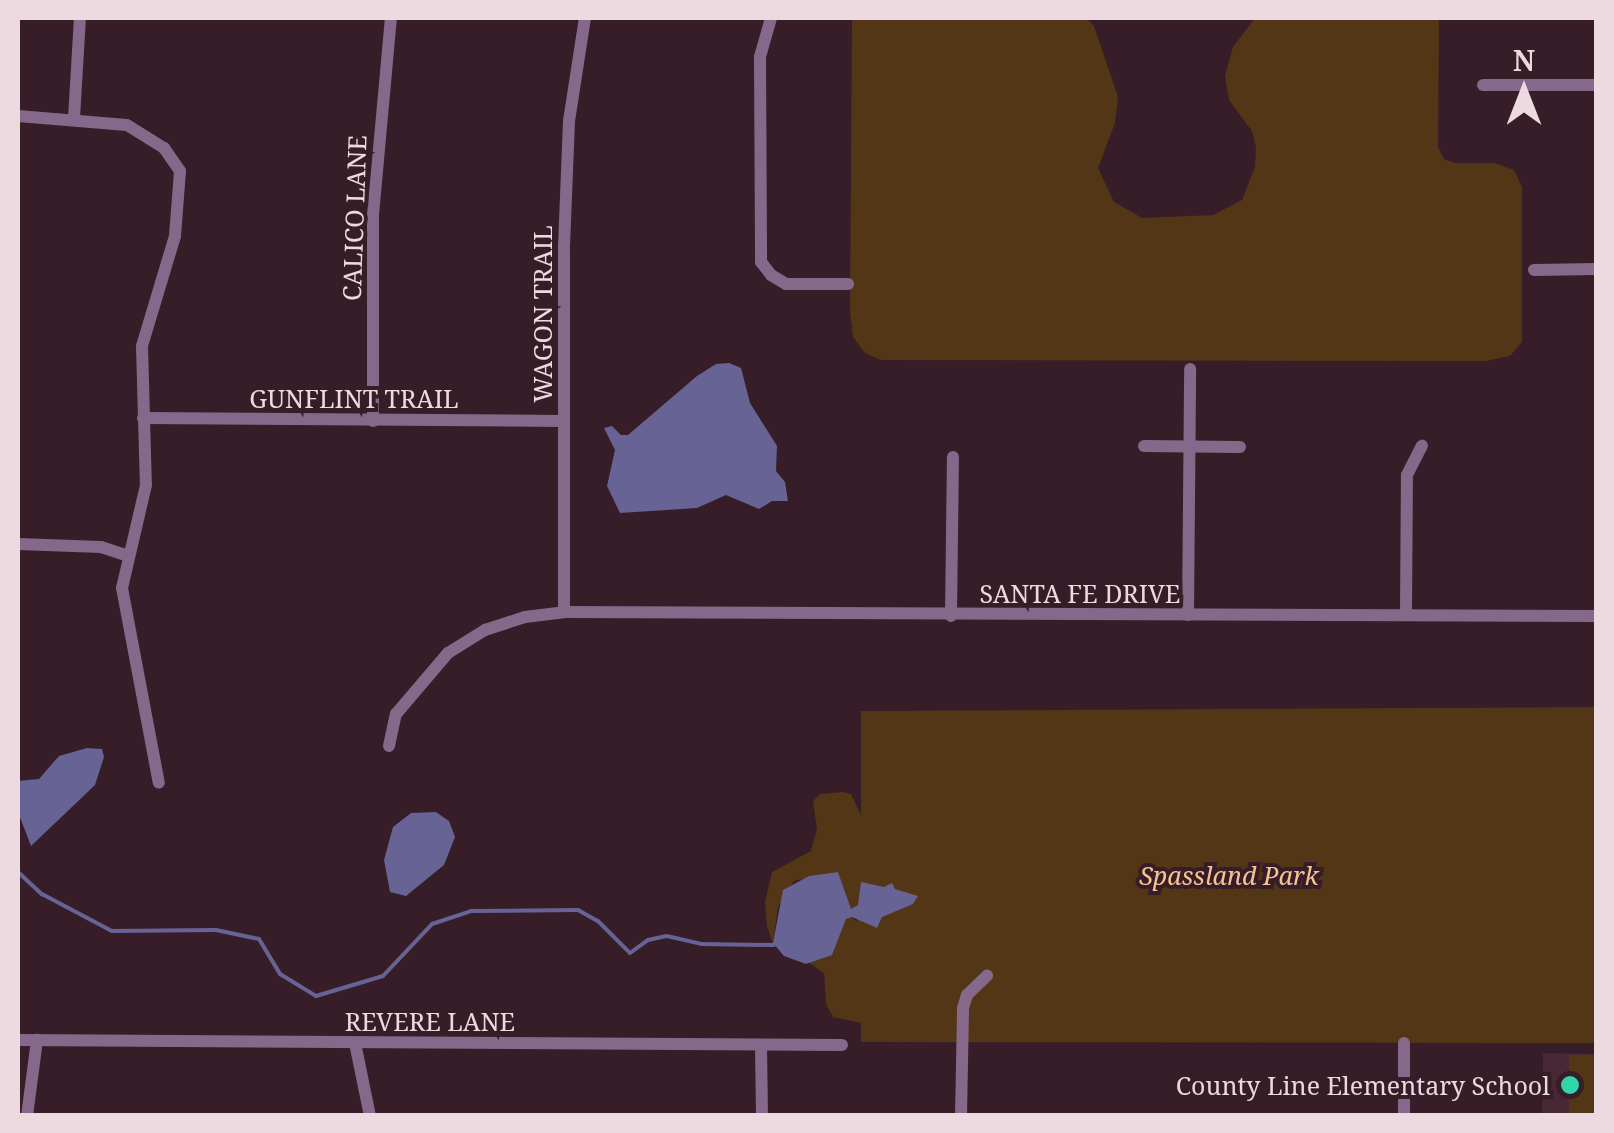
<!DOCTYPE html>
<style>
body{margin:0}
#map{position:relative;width:1614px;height:1133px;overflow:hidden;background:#371d27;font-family:"Noto Serif",serif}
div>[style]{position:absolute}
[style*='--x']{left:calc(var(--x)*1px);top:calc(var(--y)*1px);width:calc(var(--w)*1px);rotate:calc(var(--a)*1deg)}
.built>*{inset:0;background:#472834;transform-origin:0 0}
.green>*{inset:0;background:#533615;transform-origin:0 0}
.water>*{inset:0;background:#676395}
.stream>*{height:4px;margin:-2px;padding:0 2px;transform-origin:2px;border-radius:2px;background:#676395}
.street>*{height:12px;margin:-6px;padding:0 6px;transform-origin:6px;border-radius:6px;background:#86688a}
.dots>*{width:28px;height:28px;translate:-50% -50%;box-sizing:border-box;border:5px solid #371d27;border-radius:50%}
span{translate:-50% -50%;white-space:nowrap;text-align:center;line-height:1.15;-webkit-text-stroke:8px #371d27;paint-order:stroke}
.street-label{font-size:25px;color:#ecdae0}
.park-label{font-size:25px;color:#f6c492;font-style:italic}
.poi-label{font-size:25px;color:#ecdae0}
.right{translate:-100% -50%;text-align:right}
.frame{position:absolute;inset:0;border:20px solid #ecdae0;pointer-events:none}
.north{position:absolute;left:1474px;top:40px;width:100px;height:100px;-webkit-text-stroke:8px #371d27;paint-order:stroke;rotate:0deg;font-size:28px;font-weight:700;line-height:40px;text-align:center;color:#ecdae0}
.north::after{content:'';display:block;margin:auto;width:35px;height:45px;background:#ecdae0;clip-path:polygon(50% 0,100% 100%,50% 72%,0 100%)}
</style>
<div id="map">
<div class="built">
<i style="left:1543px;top:1053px;width:53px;height:63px;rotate:1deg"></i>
</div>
<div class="green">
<i style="clip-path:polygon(852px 18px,1086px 18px,1094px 26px,1118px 97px,1115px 123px,1098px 168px,1114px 202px,1142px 218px,1213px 215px,1242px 200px,1255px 167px,1256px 147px,1252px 131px,1229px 100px,1225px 76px,1233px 47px,1255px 18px,1439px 18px,1438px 147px,1444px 159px,1455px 163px,1495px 163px,1514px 170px,1522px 187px,1522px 342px,1510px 356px,1485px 361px,881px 360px,865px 353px,853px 337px,850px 311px)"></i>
<i style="clip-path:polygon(1596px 707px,1596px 1043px,861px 1042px,861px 1023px,833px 1017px,826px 1004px,824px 973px,809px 963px,832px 954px,846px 919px,852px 917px,857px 922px,859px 884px,858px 905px,851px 910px,838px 872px,794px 881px,778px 907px,773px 943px,767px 927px,765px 902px,772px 872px,811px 851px,817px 829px,813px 801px,820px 794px,843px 792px,851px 794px,861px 815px,861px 711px)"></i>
<i style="left:1569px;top:1055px;width:27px;height:60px"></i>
</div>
<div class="water">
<i style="clip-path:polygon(729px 363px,741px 368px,750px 403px,777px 446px,776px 471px,785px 482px,788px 501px,772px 501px,759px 509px,726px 495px,697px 508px,620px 513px,607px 486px,615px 450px,604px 428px,612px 426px,621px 435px,628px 435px,697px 376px,716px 364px)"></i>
<i style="clip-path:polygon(87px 748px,102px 749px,104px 757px,95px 785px,31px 846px,18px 812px,18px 781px,39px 779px,59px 756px)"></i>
<i style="clip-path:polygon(436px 812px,449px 821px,455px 837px,444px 865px,406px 896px,390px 892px,384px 860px,393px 827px,411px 813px)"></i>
<i style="clip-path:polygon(838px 872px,851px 909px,858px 905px,861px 882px,884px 887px,892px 883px,895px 889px,918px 896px,913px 904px,882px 917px,877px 928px,852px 917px,846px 919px,832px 955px,806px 964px,784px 956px,773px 943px,783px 890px,809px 876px)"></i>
</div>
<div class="stream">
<i style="--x:18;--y:872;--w:33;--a:43"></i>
<i style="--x:42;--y:894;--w:79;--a:27.9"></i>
<i style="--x:112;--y:931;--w:104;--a:-0.6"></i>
<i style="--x:216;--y:930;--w:44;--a:11.8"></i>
<i style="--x:259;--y:939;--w:41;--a:59"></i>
<i style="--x:280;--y:974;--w:42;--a:31.4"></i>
<i style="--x:316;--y:996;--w:70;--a:-16.6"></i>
<i style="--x:383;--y:976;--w:71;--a:-46.7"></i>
<i style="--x:432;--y:924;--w:41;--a:-18.4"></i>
<i style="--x:471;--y:911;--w:107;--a:-0.5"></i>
<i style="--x:578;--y:910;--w:23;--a:29"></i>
<i style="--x:598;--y:921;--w:45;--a:45"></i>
<i style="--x:630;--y:953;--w:22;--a:-36"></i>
<i style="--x:648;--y:940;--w:19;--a:-12"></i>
<i style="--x:667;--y:936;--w:35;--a:13"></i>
<i style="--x:701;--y:944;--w:73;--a:0.8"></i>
</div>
<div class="street">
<i style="--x:771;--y:18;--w:41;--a:105.8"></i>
<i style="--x:760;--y:57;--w:205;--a:89.7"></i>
<i style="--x:761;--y:262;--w:16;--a:52"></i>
<i style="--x:771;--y:275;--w:17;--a:31"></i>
<i style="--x:786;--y:284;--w:62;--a:0"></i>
<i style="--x:1483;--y:85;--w:113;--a:0"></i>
<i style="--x:18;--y:116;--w:109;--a:4.7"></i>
<i style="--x:127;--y:125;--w:44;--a:31.9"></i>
<i style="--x:164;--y:148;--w:28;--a:55"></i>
<i style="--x:180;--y:171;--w:65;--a:94.4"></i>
<i style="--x:175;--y:236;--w:115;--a:106.7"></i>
<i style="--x:142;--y:346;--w:139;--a:88.4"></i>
<i style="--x:146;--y:485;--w:106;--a:103.1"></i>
<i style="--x:122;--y:588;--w:198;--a:79.3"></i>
<i style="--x:74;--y:118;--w:100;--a:-86.6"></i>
<i style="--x:1534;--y:270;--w:62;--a:-0.9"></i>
<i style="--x:143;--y:418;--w:421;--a:0.4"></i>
<i style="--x:373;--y:421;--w:206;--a:-90"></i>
<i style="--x:373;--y:215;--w:198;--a:-84.8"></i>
<i style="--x:1144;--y:446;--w:96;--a:0.6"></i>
<i style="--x:18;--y:544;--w:83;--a:2.1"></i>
<i style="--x:101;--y:547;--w:29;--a:18"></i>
<i style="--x:564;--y:612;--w:366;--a:-90"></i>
<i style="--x:564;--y:246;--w:125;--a:-87.7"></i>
<i style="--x:569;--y:121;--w:104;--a:-81.2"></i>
<i style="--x:1406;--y:612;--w:137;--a:-89.6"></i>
<i style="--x:1407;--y:475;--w:33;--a:-63"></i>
<i style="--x:1188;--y:615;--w:246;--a:-89.5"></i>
<i style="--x:951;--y:616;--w:159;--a:-89.3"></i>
<i style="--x:389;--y:746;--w:33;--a:-78"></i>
<i style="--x:396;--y:714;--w:80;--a:-49.6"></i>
<i style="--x:448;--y:653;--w:44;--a:-31.9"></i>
<i style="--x:485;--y:630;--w:42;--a:-18"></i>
<i style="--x:525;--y:617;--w:39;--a:-7"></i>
<i style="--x:564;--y:612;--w:1032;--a:0.22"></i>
<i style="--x:18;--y:1040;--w:824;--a:0.35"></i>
<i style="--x:355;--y:1043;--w:75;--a:78.4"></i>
<i style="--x:1404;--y:1043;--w:73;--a:90"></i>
<i style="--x:761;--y:1045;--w:71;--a:89.2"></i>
<i style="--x:27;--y:1116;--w:77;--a:-82.5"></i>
<i style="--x:961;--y:1116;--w:108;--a:-88.9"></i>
<i style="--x:963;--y:1008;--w:14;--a:-73"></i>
<i style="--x:967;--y:995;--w:28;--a:-44"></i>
</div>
<div class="dots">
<i style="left:1570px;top:1085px;background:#32d4a9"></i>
</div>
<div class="street-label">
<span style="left:354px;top:218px;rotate:-88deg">CALICO LANE</span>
<span style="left:542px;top:314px;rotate:-90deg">WAGON TRAIL</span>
<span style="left:354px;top:398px">GUNFLINT TRAIL</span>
<span style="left:1080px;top:593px">SANTA FE DRIVE</span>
<span style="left:430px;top:1021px">REVERE LANE</span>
</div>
<div class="park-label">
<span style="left:1229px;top:875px">Spassland Park</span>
</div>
<div class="poi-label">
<span class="right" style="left:1550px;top:1085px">County Line Elementary School</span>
</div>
<div class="frame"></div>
<div class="north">N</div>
</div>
